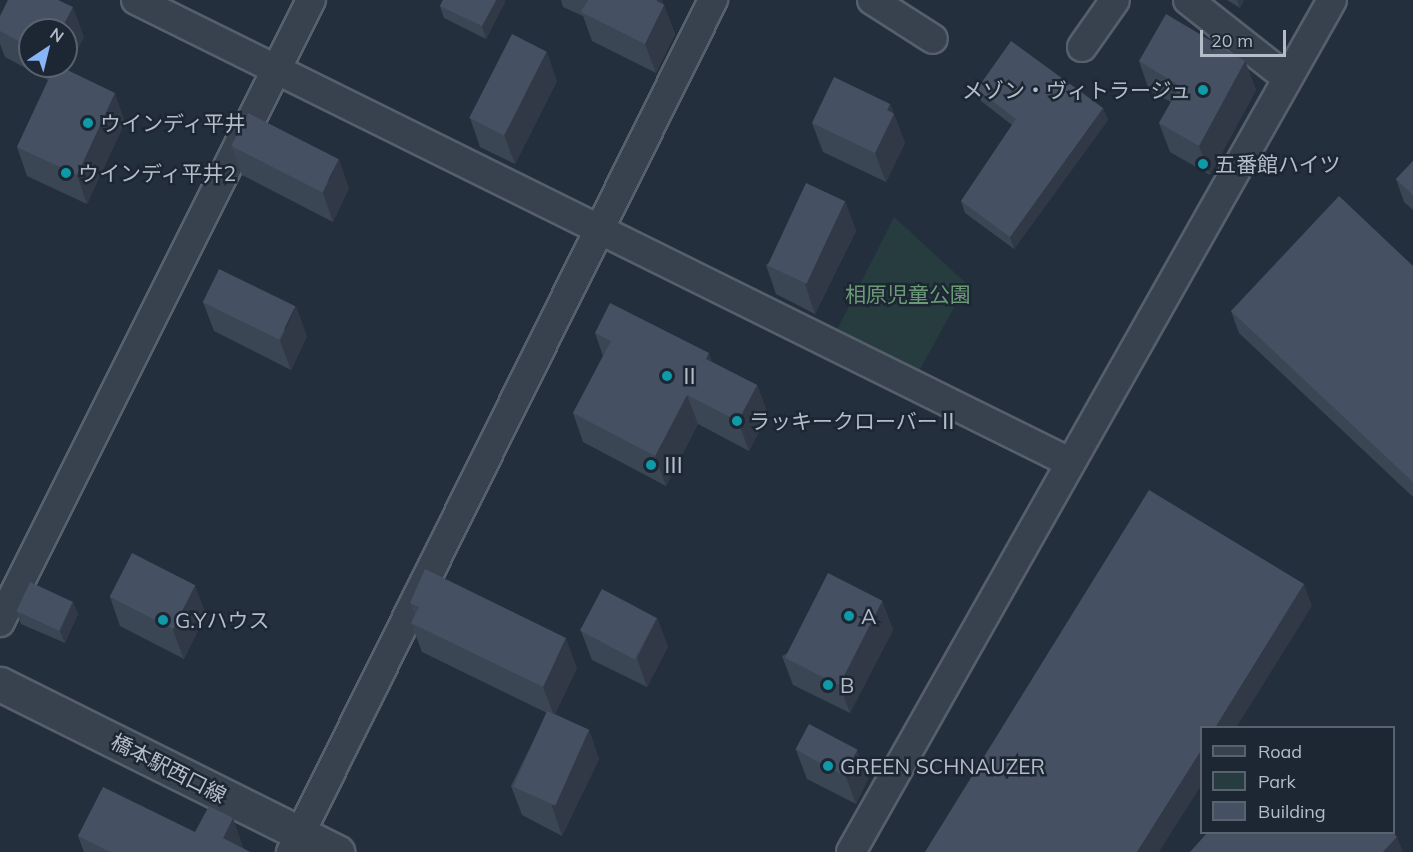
<!DOCTYPE html>
<meta charset="utf-8">
<style>
body{margin:0}
#map{position:relative;width:1413px;height:852px;overflow:hidden;background:#242f3e;font-family:Mulish,"Noto Sans JP",sans-serif}
div>[style]{position:absolute}
[style*='--x']{left:calc(var(--x)*1px);top:calc(var(--y)*1px);width:calc(var(--w)*1px);rotate:calc(var(--a)*1deg)}
.green>*{inset:0;background:#263c3f}
.roads{filter:drop-shadow(2px 0 #565f6c) drop-shadow(-2px 0 #565f6c) drop-shadow(0 2px #565f6c) drop-shadow(0 -2px #565f6c)}
.minor>*{height:28px;margin:-14px;padding:0 14px;transform-origin:14px;border-radius:14px;background:#38414e}
.tertiary>*{height:33px;margin:-16.5px;padding:0 16.5px;transform-origin:16.5px;border-radius:16.5px;background:#38414e}
.wall>*{inset:0;background:#3b4654}
.shaded-wall>*{inset:0;background:#303945}
.building>*{inset:0;background:#455162;transform-origin:0 0}
.dots>*{width:16px;height:16px;translate:-50% -50%;box-sizing:border-box;border:3px solid #1d2633;border-radius:50%}
span{translate:-50% -50%;white-space:nowrap;text-align:center;line-height:1.15;-webkit-text-stroke:5px #1d2633;paint-order:stroke}
.poi-label{font-size:21px;color:#b4bcc9}
.right{translate:-100% -50%;text-align:right}
.left{translate:0 -50%;text-align:left}
.park-label{font-size:21px;color:#6b9a76}
.street-label{font-size:21px;color:#b4bcc9}
.legend{position:absolute;left:1200px;top:726px;width:195px;height:108px;box-sizing:border-box;background:#1d2633;border:2px solid #59626f;margin:0;padding:8px 10px;list-style:none;font-size:18px;color:#b4bcc9}
.legend li{display:flex;align-items:center;gap:12px;height:30px}
.legend b{width:30px;border:2px solid #59626f}
.north{position:absolute;left:18px;top:18px;width:60px;height:60px;box-sizing:border-box;background:#1d2633;border:2px solid #59626f;border-radius:50%;rotate:35deg;font-size:16px;font-weight:700;line-height:24px;text-align:center;color:#b4bcc9}
.north::after{content:'';display:block;margin:auto;width:21px;height:27px;background:#8ab4f8;clip-path:polygon(50% 0,100% 100%,50% 72%,0 100%)}
.scale{position:absolute;left:1200px;top:30px;width:86px;height:27px;box-sizing:border-box;border:3px solid #b4bcc9;border-top:0;padding-left:8px;font-size:18px;line-height:21px;white-space:nowrap;color:#b4bcc9;-webkit-text-stroke:4px #1d2633;paint-order:stroke}
</style>
<div id="map">
<div class="green">
<i style="clip-path:polygon(894px 217px,967px 284px,918px 373px,837px 330px)"></i>
</div>
<div class="roads">
<div class="minor">
<i style="--x:136;--y:0;--w:1041;--a:26.34"></i>
<i style="--x:872;--y:0;--w:72;--a:32.6"></i>
<i style="--x:1188;--y:0;--w:126;--a:38.2"></i>
<i style="--x:1082;--y:47;--w:57;--a:-54.9"></i>
<i style="--x:0;--y:622;--w:695;--a:-63.43"></i>
<i style="--x:291;--y:852;--w:951;--a:-63.65"></i>
<i style="--x:851;--y:852;--w:978;--a:-60.55"></i>
</div>
<div class="tertiary">
<i style="--x:0;--y:684;--w:377;--a:26.5"></i>
</div>
</div>
<div class="wall">
<i style="clip-path:polygon(443px 0,505px 0,505px 2px,486px 39px,444px 18px,440px 6px)"></i>
<i style="clip-path:polygon(561px 0,662px 0,675px 34px,656px 73px,592px 41px,583px 16px,563px 7px)"></i>
<i style="clip-path:polygon(1227px 0,1244px 0,1240px 8px)"></i>
<i style="clip-path:polygon(evenodd,0 16px,84px 37px,66px 69px,125px 122px,87px 204px,27px 176px,17px 147px,48px 80px,5px 57px,0 44px,0 16px,30px 30px,66px 66px,30px 66px,30px 30px)"></i>
<i style="clip-path:polygon(1139px 61px,1245px 61px,1256px 90px,1210px 175px,1170px 152px,1159px 123px,1171px 102px,1149px 90px)"></i>
<i style="clip-path:polygon(557px 81px,515px 164px,480px 147px,470px 118px)"></i>
<i style="clip-path:polygon(977px 89px,1103px 108px,1108px 120px,1014px 249px,965px 213px,961px 201px,1012px 125px,981px 101px)"></i>
<i style="clip-path:polygon(890px 104px,905px 143px,886px 182px,823px 152px,812px 123px)"></i>
<i style="clip-path:polygon(231px 146px,349px 188px,333px 222px,242px 175px)"></i>
<i style="clip-path:polygon(1413px 161px,1413px 210px,1404px 202px,1396px 179px)"></i>
<i style="clip-path:polygon(845px 201px,856px 231px,815px 314px,776px 294px,766px 265px)"></i>
<i style="clip-path:polygon(1413px 266px,1413px 497px,1239px 333px,1231px 311px)"></i>
<i style="clip-path:polygon(203px 302px,307px 336px,291px 370px,214px 331px)"></i>
<i style="clip-path:polygon(595px 333px,712px 362px,757px 385px,768px 414px,749px 451px,698px 424px,666px 486px,583px 442px,573px 413px,603px 356px)"></i>
<i style="clip-path:polygon(110px 597px,206px 614px,184px 659px,120px 626px)"></i>
<i style="clip-path:polygon(882px 601px,893px 630px,850px 713px,793px 685px,782px 656px)"></i>
<i style="clip-path:polygon(73px 602px,78px 614px,65px 643px,21px 624px,16px 611px)"></i>
<i style="clip-path:polygon(410px 603px,577px 668px,555px 714px,589px 730px,599px 759px,562px 836px,522px 815px,511px 786px,547px 713px,422px 652px,411px 623px,415px 615px)"></i>
<i style="clip-path:polygon(657px 618px,668px 647px,647px 687px,592px 660px,581px 631px)"></i>
<i style="clip-path:polygon(796px 750px,868px 779px,856px 804px,807px 779px)"></i>
<i style="clip-path:polygon(233px 818px,243px 848px,250px 852px,84px 852px,78px 836px,195px 832px)"></i>
</div>
<div class="shaded-wall">
<i style="clip-path:polygon(496px 0,505px 0,505px 2px,486px 39px,482px 26px)"></i>
<i style="clip-path:polygon(657px 0,662px 0,675px 34px,656px 73px,645px 44px)"></i>
<i style="clip-path:polygon(1237px 0,1244px 0,1240px 8px)"></i>
<i style="clip-path:polygon(73px 7px,84px 37px,58px 85px,51px 66px,66px 66px,66px 30px,61px 30px)"></i>
<i style="clip-path:polygon(547px 52px,557px 81px,515px 164px,504px 135px)"></i>
<i style="clip-path:polygon(1245px 61px,1256px 90px,1210px 175px,1199px 146px)"></i>
<i style="clip-path:polygon(115px 93px,125px 122px,87px 204px,77px 175px)"></i>
<i style="clip-path:polygon(890px 104px,905px 143px,886px 182px,875px 153px,887px 110px)"></i>
<i style="clip-path:polygon(1103px 108px,1108px 120px,1014px 249px,1010px 237px)"></i>
<i style="clip-path:polygon(339px 159px,349px 188px,333px 222px,323px 193px)"></i>
<i style="clip-path:polygon(845px 201px,856px 231px,815px 314px,805px 284px)"></i>
<i style="clip-path:polygon(296px 306px,307px 336px,291px 370px,280px 341px)"></i>
<i style="clip-path:polygon(709px 353px,719px 382px,706px 359px)"></i>
<i style="clip-path:polygon(757px 385px,768px 414px,749px 451px,738px 421px)"></i>
<i style="clip-path:polygon(687px 395px,698px 424px,666px 486px,655px 456px)"></i>
<i style="clip-path:polygon(1304px 584px,1312px 606px,1236px 728px,1215px 728px)"></i>
<i style="clip-path:polygon(195px 585px,206px 614px,184px 659px,173px 630px)"></i>
<i style="clip-path:polygon(882px 601px,893px 630px,850px 713px,839px 684px)"></i>
<i style="clip-path:polygon(73px 602px,78px 614px,65px 643px,60px 631px)"></i>
<i style="clip-path:polygon(657px 618px,668px 647px,647px 687px,637px 658px)"></i>
<i style="clip-path:polygon(566px 638px,577px 668px,554px 716px,543px 687px)"></i>
<i style="clip-path:polygon(589px 730px,599px 759px,562px 836px,552px 806px)"></i>
<i style="clip-path:polygon(1202px 749px,1202px 784px,1159px 852px,1137px 852px)"></i>
<i style="clip-path:polygon(857px 750px,868px 779px,856px 804px,845px 775px)"></i>
<i style="clip-path:polygon(233px 818px,243px 847px,241px 852px,223px 838px)"></i>
<i style="clip-path:polygon(1397px 837px,1403px 852px,1383px 852px)"></i>
</div>
<div class="building">
<i style="clip-path:polygon(8px 0,58px 0,73px 7px,61px 30px,30px 30px,30px 47px,0 31px,0 16px)"></i>
<i style="clip-path:polygon(443px 0,496px 0,482px 26px,440px 6px)"></i>
<i style="clip-path:polygon(588px 0,657px 0,657px 1px,664px 5px,645px 44px,581px 12px)"></i>
<i style="clip-path:polygon(1166px 14px,1245px 61px,1199px 146px,1159px 123px,1180px 86px,1139px 61px)"></i>
<i style="left:512px;top:34px;width:39px;height:94px;rotate:27deg"></i>
<i style="clip-path:polygon(1011px 41px,1103px 108px,1010px 237px,961px 201px,1016px 119px,977px 89px)"></i>
<i style="clip-path:polygon(55px 66px,59px 66px,115px 93px,77px 175px,17px 147px)"></i>
<i style="clip-path:polygon(834px 77px,890px 104px,887px 110px,894px 114px,875px 153px,812px 123px)"></i>
<i style="left:248px;top:113px;width:102px;height:37px;rotate:27deg"></i>
<i style="clip-path:polygon(1413px 161px,1413px 195px,1396px 179px)"></i>
<i style="left:806px;top:183px;width:43px;height:91px;rotate:25deg"></i>
<i style="clip-path:polygon(1339px 196px,1413px 266px,1413px 482px,1231px 311px)"></i>
<i style="left:219px;top:269px;width:85px;height:37px;rotate:26deg"></i>
<i style="clip-path:polygon(610px 303px,709px 353px,706px 359px,757px 385px,738px 421px,687px 395px,655px 456px,573px 413px,611px 341px,595px 333px)"></i>
<i style="clip-path:polygon(1149px 490px,1304px 584px,1215px 728px,1202px 728px,1202px 749px,1137px 852px,925px 852px)"></i>
<i style="left:132px;top:553px;width:71px;height:49px;rotate:27deg"></i>
<i style="clip-path:polygon(425px 569px,566px 638px,543px 687px,411px 623px,419px 607px,410px 603px)"></i>
<i style="left:828px;top:573px;width:61px;height:95px;rotate:27deg"></i>
<i style="left:30px;top:582px;width:47px;height:32px;rotate:25deg"></i>
<i style="left:602px;top:589px;width:62px;height:47px;rotate:28deg"></i>
<i style="left:547px;top:711px;width:46px;height:83px;rotate:24deg"></i>
<i style="left:809px;top:724px;width:55px;height:29px;rotate:28deg"></i>
<i style="clip-path:polygon(103px 787px,195px 832px,209px 806px,233px 818px,223px 838px,250px 852px,110px 852px,78px 836px)"></i>
<i style="clip-path:polygon(1208px 832px,1393px 832px,1397px 837px,1383px 852px,1190px 852px)"></i>
</div>
<div class="dots">
<i style="left:1203px;top:90px;background:#0f9aa8"></i>
<i style="left:88px;top:123px;background:#0f9aa8"></i>
<i style="left:1203px;top:164px;background:#0f9aa8"></i>
<i style="left:66px;top:173px;background:#0f9aa8"></i>
<i style="left:667px;top:376px;background:#0f9aa8"></i>
<i style="left:737px;top:421px;background:#0f9aa8"></i>
<i style="left:651px;top:465px;background:#0f9aa8"></i>
<i style="left:849px;top:616px;background:#0f9aa8"></i>
<i style="left:163px;top:620px;background:#0f9aa8"></i>
<i style="left:828px;top:685px;background:#0f9aa8"></i>
<i style="left:828px;top:766px;background:#0f9aa8"></i>
</div>
<div class="poi-label">
<span class="right" style="left:1191px;top:90px">メゾン・ヴィトラージュ</span>
<span class="left" style="left:100px;top:123px">ウインディ平井</span>
<span class="left" style="left:1215px;top:164px">五番館ハイツ</span>
<span class="left" style="left:78px;top:173px">ウインディ平井2</span>
<span class="left" style="left:679px;top:376px">Ⅱ</span>
<span class="left" style="left:749px;top:421px">ラッキークローバーⅡ</span>
<span class="left" style="left:663px;top:465px">Ⅲ</span>
<span class="left" style="left:861px;top:616px">A</span>
<span class="left" style="left:175px;top:620px">G.Yハウス</span>
<span class="left" style="left:840px;top:685px">B</span>
<span class="left" style="left:840px;top:766px">GREEN SCHNAUZER</span>
</div>
<div class="park-label">
<span style="left:908px;top:294px">相原児童公園</span>
</div>
<div class="street-label">
<span style="left:169px;top:768px;rotate:27deg">橋本駅西口線</span>
</div>
<ul class="legend">
<li><b style="height:8px;background:#38414e"></b>Road</li>
<li><b style="height:16px;background:#263c3f"></b>Park</li>
<li><b style="height:16px;background:#455162"></b>Building</li>
</ul>
<div class="north">N</div>
<div class="scale">20 m</div>
</div>
